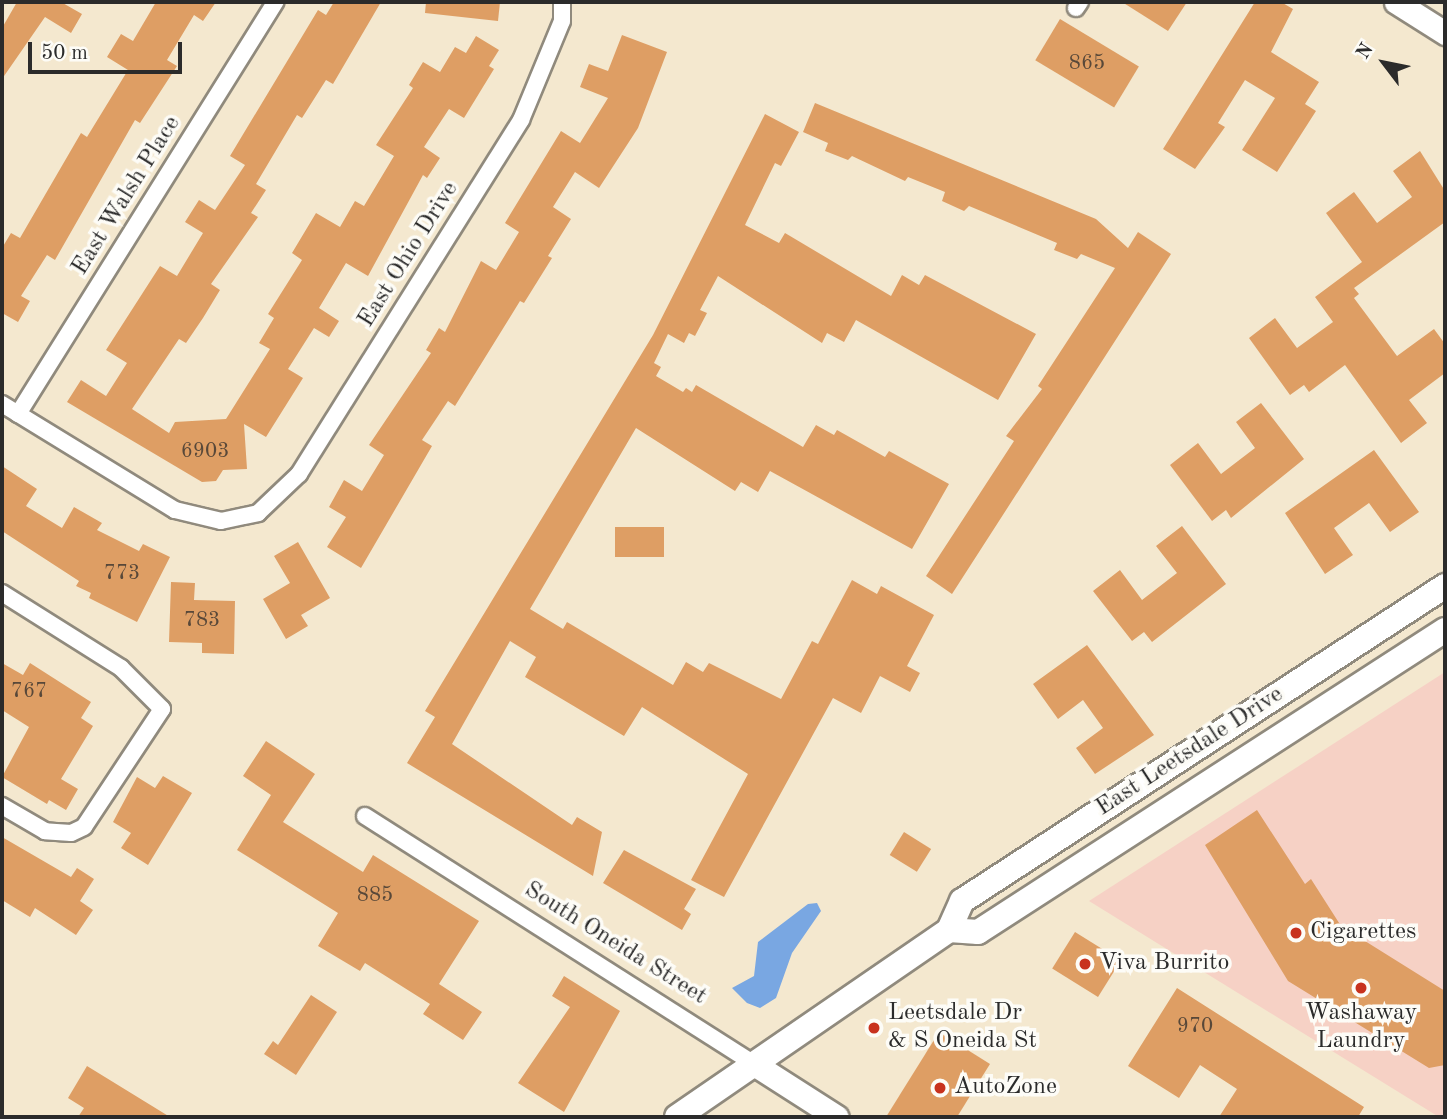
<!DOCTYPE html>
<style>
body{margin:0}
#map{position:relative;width:1447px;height:1119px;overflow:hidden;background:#f4e8cf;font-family:"Old Standard TT",serif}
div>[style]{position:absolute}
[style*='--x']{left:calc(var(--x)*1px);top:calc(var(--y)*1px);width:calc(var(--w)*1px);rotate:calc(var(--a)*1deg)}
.built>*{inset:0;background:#f6d1c5}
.water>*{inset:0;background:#79a7e2}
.building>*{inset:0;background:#de9e64;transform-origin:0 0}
.roads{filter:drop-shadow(2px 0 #908a7d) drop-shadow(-2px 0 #908a7d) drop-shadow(0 2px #908a7d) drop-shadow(0 -2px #908a7d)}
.street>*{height:16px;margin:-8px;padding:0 8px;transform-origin:8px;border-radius:8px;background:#fff}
.secondary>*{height:23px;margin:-11.5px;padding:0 11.5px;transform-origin:11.5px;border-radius:11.5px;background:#fff}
.primary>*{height:24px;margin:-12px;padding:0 12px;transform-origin:12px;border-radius:12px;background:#fff}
.dots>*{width:19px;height:19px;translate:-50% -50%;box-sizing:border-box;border:4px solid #fdfcf7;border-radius:50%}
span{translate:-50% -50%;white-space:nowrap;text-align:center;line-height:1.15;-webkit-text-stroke:7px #fdfcf7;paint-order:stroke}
.number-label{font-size:21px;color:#584839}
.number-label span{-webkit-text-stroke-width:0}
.street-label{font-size:24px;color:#2b2b2b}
.poi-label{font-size:24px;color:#2b2b2b}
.left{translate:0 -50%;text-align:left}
.frame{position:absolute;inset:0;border:4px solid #2b2b2b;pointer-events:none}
.north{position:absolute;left:1349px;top:28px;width:70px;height:70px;-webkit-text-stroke:5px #fdfcf7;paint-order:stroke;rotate:302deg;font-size:19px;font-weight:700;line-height:28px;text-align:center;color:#2b2b2b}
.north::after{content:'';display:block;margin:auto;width:24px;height:32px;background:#2b2b2b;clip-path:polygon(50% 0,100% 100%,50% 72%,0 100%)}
.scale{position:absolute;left:28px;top:42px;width:154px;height:32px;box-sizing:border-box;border:4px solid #2b2b2b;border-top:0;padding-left:9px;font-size:21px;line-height:24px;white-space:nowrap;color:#2b2b2b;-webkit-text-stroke:5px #fdfcf7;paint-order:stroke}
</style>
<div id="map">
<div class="built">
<i style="clip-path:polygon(1445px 672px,1445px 1117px,1439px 1117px,1089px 901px)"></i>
</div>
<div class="water">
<i style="clip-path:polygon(817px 903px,821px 911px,792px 953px,776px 998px,760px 1008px,747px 1003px,732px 988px,754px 976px,758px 942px,808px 904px)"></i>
</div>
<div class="building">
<i style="clip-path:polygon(17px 2px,61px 2px,82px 14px,71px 33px,45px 17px,2px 79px,2px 28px)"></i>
<i style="clip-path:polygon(156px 2px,216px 2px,203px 21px,194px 15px,167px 60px,177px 66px,140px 123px,135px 120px,55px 260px,47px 255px,21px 296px,30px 301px,18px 322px,2px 313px,2px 248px,11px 233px,20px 238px,81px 133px,87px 137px,128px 70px,107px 57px,121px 34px,133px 41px)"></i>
<i style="clip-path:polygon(334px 2px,381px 2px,333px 84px,326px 80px,302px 118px,297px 115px,256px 184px,266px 190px,251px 213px,258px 217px,211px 284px,220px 290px,203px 318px,186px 343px,179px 339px,132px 409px,169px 433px,175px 422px,226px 419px,270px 349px,259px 343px,274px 318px,268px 314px,302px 260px,292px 253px,316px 213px,340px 227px,355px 201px,364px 206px,394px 156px,376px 145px,413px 88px,409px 85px,423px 62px,440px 72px,455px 47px,466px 53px,476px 36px,499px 50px,489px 66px,494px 69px,464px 118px,449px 109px,424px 147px,440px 158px,427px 178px,423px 175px,368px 276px,346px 263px,319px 308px,339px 321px,329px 337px,314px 328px,288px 369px,303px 378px,266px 437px,244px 424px,247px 469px,223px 470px,216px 481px,202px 482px,67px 402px,81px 380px,106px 396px,127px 363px,106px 350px,160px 266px,177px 276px,203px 233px,185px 222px,199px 200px,215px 210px,245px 165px,230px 156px,318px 10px,326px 15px)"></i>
<i style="clip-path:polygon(426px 2px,500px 2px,498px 21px,425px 13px)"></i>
<i style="clip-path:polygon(1122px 2px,1187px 2px,1168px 31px)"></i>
<i style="clip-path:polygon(1255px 2px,1281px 2px,1293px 9px,1271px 52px,1319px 82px,1305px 104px,1316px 111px,1277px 172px,1242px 150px,1275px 98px,1245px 80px,1218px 123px,1225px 127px,1195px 169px,1163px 149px)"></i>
<i style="left:1060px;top:19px;width:92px;height:48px;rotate:31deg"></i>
<i style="clip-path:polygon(622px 35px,667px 52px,638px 128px,599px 188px,575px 172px,553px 207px,571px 219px,548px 256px,552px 258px,524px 303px,520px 301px,455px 406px,448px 401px,422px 440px,432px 446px,361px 568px,327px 547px,346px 517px,329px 507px,344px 480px,362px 491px,384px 455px,369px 445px,431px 353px,426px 350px,439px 328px,445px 332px,481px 261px,496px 270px,519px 232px,505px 223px,561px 131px,580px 143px,608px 98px,580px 87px,589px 64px,608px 71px)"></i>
<i style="clip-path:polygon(815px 103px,1096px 219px,1128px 248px,1138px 232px,1171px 254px,952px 594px,926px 576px,1014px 441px,1006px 436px,1042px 389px,1038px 386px,1115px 268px,1081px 254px,1077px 259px,1054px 250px,1057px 243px,969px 206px,964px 211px,942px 201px,945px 192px,908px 177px,905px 181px,852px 156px,848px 160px,825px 151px,828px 143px,803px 132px)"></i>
<i style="clip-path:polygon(765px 114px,799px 132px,781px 166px,775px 163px,745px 225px,779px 243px,785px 233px,891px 296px,902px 275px,919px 285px,925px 275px,1036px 334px,998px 400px,856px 320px,844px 342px,827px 333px,822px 343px,718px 276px,700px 310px,707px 313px,695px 336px,689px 333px,684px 343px,668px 334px,654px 363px,661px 367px,656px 376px,683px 392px,686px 388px,692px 392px,696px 385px,803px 447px,816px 425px,834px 435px,837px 430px,885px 457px,889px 451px,949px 484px,912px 549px,770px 471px,758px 492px,741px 482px,735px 491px,636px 428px,530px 609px,563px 629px,567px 622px,673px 685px,686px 662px,703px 672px,709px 663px,781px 699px,812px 641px,818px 644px,852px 580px,877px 594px,881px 586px,934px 615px,907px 666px,920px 673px,910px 692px,880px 676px,861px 713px,833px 698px,724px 897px,691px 880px,748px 774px,642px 707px,624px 736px,525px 677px,536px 657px,510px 641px,452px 744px,572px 825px,577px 817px,602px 832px,593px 876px,407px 763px,435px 717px,425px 711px,653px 335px)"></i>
<i style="clip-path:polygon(1420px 151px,1445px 191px,1445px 222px,1354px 288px,1359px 294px,1354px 298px,1397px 356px,1434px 329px,1445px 344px,1445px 373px,1409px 400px,1427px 423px,1401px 443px,1345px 365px,1309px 392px,1304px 385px,1290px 395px,1249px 338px,1275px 318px,1297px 348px,1333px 322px,1315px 297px,1362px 262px,1326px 213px,1354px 192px,1377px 223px,1412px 197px,1393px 171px)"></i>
<i style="clip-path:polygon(1261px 403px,1304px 459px,1231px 518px,1226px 510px,1212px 521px,1170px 465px,1198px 443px,1221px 474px,1255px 448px,1236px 422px)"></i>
<i style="clip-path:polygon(1374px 450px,1419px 512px,1390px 532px,1369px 503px,1334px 528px,1353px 555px,1325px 574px,1285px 513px)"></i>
<i style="clip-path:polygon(2px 466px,37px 489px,26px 506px,62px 528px,74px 507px,102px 523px,97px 530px,139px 551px,143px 544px,170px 557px,137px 622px,89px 598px,91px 593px,76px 586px,79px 581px,2px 531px)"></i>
<i style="clip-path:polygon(1182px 526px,1226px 584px,1152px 642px,1144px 632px,1132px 641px,1093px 591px,1120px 570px,1142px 600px,1177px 573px,1156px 546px)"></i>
<i style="left:664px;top:527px;width:30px;height:49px;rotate:90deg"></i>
<i style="clip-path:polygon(298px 542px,330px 598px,301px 615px,308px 626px,286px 639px,263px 599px,290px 583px,274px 556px)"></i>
<i style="clip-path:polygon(171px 582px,195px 583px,194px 600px,235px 601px,234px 654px,202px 653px,202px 643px,169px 642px)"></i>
<i style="clip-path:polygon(1087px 645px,1154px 735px,1095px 774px,1076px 748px,1103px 728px,1083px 700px,1058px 719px,1033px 684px)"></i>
<i style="clip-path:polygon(2px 663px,23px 675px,30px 663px,91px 702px,81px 718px,93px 726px,61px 779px,78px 789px,66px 810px,49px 800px,47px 804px,2px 777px,29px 727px,2px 710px)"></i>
<i style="clip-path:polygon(266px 741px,315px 774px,283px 822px,363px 872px,373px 855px,479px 921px,439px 984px,482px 1012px,463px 1040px,423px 1014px,430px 1004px,365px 963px,360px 971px,318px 946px,338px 913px,237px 850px,271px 795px,243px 776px)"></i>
<i style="clip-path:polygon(163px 776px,192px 793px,148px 865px,121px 848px,131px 833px,113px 822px,137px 777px,155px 788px)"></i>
<i style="clip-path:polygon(1257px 810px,1305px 884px,1311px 879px,1341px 926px,1445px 991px,1445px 1065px,1429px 1068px,1288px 981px,1205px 845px)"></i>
<i style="left:904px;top:832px;width:32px;height:27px;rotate:32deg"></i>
<i style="clip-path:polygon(2px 837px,71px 877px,77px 868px,94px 879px,80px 901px,93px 910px,76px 935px,35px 908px,30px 917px,2px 900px)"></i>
<i style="clip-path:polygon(624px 850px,696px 889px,684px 909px,691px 914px,682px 930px,603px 883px)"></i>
<i style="left:1075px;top:932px;width:54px;height:43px;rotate:32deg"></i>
<i style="clip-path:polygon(564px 976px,620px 1011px,564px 1112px,518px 1083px,570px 1007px,552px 996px)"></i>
<i style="clip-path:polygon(1177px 988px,1364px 1107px,1358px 1117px,1219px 1117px,1237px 1089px,1200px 1065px,1179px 1098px,1128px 1066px)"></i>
<i style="clip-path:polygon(311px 995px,337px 1012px,296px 1075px,264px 1054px,273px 1041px,278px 1045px)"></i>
<i style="clip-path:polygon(939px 1032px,990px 1064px,957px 1117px,886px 1117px)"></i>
<i style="clip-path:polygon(87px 1066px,170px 1117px,78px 1117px,84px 1108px,68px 1098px)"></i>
</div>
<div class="roads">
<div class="street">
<i style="--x:1076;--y:8;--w:7;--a:-56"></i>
<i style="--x:2;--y:404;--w:203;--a:31.5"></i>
<i style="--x:175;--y:510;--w:47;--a:13.4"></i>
<i style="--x:221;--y:521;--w:38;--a:-12"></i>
<i style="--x:258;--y:513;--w:57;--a:-43.6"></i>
<i style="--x:299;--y:474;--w:418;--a:-57.9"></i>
<i style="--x:521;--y:120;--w:107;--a:-67.5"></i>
<i style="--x:562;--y:21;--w:19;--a:-90"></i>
<i style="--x:18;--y:414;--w:486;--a:-58"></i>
<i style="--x:2;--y:593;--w:141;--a:32.2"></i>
<i style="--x:121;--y:668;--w:58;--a:45"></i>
<i style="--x:162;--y:709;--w:141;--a:123.5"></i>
<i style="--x:84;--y:827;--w:14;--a:155"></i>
<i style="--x:71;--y:833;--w:26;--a:-176"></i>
<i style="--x:45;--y:831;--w:50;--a:-149.8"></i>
<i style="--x:365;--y:816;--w:461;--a:32.5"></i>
</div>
<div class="secondary">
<i style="--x:1396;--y:2;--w:58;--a:32.3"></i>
<i style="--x:754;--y:1064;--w:98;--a:32.6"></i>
</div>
<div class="primary">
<i style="--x:949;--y:930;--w:29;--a:4"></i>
<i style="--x:978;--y:932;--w:556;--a:-32.89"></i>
<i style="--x:677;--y:1117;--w:330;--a:-34.5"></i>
<i style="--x:949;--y:930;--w:32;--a:-66"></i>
<i style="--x:962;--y:901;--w:577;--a:-33.11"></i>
</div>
</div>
<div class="dots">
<i style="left:1296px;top:933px;background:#c8321e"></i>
<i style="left:1085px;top:964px;background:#c8321e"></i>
<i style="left:1361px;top:988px;background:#c8321e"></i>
<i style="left:874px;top:1028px;background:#c8321e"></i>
<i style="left:940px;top:1088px;background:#c8321e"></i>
</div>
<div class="number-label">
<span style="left:1087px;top:64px">865</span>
<span style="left:205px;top:452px">6903</span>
<span style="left:122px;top:574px">773</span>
<span style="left:202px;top:621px">783</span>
<span style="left:29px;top:692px">767</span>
<span style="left:375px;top:896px">885</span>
<span style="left:1195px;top:1027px">970</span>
</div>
<div class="street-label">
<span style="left:127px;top:196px;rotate:-58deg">East Walsh Place</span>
<span style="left:409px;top:255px;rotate:-58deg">East Ohio Drive</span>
<span style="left:1190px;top:752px;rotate:-33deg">East Leetsdale Drive</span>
<span style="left:615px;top:944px;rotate:32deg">South Oneida Street</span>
</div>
<div class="poi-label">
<span class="left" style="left:1310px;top:933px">Cigarettes</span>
<span class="left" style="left:1099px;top:964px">Viva Burrito</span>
<span class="left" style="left:888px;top:1028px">Leetsdale Dr<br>&amp; S Oneida St</span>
<span style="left:1361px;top:1028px">Washaway<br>Laundry</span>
<span class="left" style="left:954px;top:1088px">AutoZone</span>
</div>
<div class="frame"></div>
<div class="north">N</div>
<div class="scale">50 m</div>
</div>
